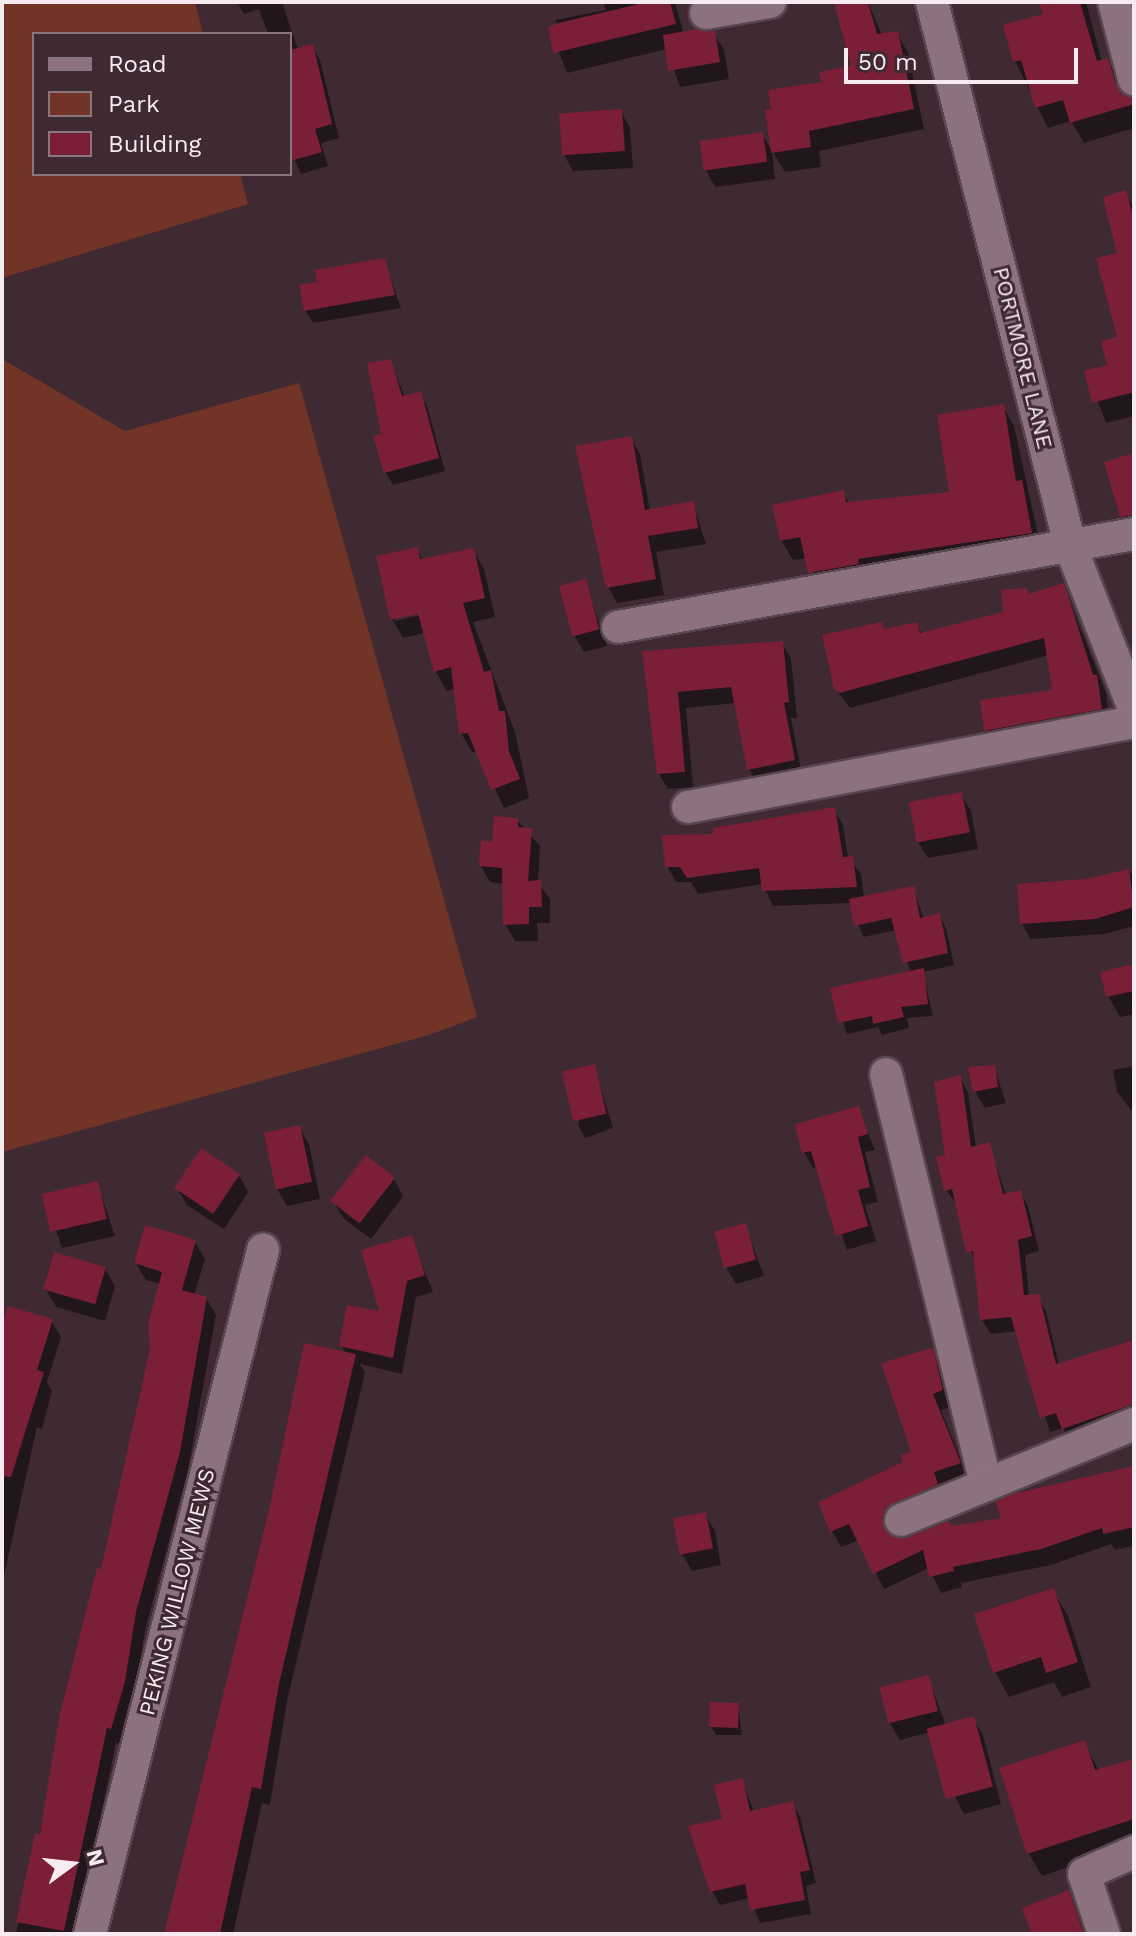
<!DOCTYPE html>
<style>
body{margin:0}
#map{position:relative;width:1136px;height:1936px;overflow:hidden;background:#3f2a34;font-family:"Work Sans",sans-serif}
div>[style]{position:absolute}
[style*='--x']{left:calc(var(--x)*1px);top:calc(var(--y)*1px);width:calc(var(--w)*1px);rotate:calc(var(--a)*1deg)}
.green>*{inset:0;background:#713426}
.shadow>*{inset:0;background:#0007}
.building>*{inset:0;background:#7b1f36;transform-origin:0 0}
.roads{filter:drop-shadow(2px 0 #58464f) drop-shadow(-2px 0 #58464f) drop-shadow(0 2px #58464f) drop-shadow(0 -2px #58464f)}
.street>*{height:32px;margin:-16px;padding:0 16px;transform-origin:16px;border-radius:16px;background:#8b727e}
span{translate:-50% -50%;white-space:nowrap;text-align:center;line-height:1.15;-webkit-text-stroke:6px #3f2a34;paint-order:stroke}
.street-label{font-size:22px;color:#f8eaf1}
.frame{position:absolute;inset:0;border:4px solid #f8eaf1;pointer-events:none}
.legend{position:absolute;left:32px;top:32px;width:260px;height:144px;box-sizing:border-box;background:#3f2a34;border:2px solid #897780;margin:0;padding:10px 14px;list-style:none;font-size:24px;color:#f8eaf1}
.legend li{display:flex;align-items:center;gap:16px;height:40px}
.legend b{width:40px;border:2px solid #897780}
.north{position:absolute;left:32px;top:1824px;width:80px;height:80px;-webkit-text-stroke:6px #3f2a34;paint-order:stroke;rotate:75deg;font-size:22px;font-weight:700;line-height:32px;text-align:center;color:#f8eaf1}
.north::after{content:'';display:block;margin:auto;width:28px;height:36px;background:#f8eaf1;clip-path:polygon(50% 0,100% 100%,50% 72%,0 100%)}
.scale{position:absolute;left:844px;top:48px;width:234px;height:36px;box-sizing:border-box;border:4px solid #f8eaf1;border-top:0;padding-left:10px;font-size:24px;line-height:28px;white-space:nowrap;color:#f8eaf1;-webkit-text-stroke:6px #3f2a34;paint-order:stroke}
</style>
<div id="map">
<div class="green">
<i style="clip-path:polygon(2px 2px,195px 2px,203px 34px,34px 34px,34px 174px,240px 174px,248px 204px,2px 278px)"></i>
<i style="clip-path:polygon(2px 359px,125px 431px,299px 383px,477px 1017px,432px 1034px,2px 1152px)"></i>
</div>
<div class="shadow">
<i style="clip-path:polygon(237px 2px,282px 2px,298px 50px,312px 46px,320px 60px,339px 138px,321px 143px,328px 166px,301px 174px,290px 150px,290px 34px,268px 34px,259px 9px,244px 14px)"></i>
<i style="clip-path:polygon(603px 2px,675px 2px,684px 35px,714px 33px,724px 50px,729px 79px,680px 87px,667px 49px,567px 73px,550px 30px,558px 28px,556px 20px,606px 10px)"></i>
<i style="clip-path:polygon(846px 2px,868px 2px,882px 35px,897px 33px,908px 53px,924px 129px,819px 151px,821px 167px,785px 172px,773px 152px,824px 84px,854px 67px)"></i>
<i style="clip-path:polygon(1041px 2px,1086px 2px,1102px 62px,1107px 60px,1134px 103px,1134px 128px,1084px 143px,1071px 121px,1048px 128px,1015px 61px,1045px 15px)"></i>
<i style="clip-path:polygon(621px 111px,630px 128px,633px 168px,573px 171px,564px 155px)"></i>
<i style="clip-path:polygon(762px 134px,772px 151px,775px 179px,715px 187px,706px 170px)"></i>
<i style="clip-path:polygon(1125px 193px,1134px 208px,1134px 416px,1106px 423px,1087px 373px,1110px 366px,1120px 338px)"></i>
<i style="clip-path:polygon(384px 260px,401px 308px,313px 323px,305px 310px,320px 284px)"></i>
<i style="clip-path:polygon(390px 361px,405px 397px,420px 393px,427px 406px,445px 471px,393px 485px,385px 472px,383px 436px)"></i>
<i style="clip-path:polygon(1003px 406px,1014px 426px,1042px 553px,822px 593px,807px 558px,793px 560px,781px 540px,843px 492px,849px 503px,952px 494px)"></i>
<i style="clip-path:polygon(631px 438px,640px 454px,650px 511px,693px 503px,706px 544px,656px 552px,664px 595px,617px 603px,608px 587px)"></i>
<i style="clip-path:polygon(1134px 456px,1134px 532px,1132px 533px,1122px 516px)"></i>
<i style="clip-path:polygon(evenodd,417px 549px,423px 560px,473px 550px,484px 569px,495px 617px,473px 622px,515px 732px,529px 798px,504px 808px,478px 752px,472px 752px,461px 733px,456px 688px,447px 691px,436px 672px,425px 633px,403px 638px,392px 619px,417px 549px,427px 609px,428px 613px,395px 621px,395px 617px,427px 609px)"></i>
<i style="clip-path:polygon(585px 581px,607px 646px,584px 652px,574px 635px)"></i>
<i style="clip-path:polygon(1063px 585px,1106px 693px,1110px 725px,995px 746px,986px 731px,1054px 692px,1049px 655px,850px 708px,835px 688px,885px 631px,916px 624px,922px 634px,1005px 614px,1026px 590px,1030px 596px)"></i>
<i style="clip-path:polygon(782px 643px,791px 659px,797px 718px,791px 718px,802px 776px,758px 784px,749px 769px,736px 703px,686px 708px,693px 787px,668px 789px,659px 774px,644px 653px)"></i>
<i style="clip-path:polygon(961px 794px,971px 811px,978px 849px,928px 858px,918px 842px,911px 804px)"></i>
<i style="clip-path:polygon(834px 809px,843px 825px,848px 858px,861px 874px,864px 898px,913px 888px,924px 919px,939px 915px,946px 928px,954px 965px,923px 972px,933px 1016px,907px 1018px,909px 1028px,882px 1035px,878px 1027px,847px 1034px,832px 990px,911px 973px,897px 930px,863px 937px,851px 903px,773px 906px,763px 884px,698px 894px,691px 882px,676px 882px,667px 866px,716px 836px)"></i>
<i style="clip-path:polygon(517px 820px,540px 846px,538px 883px,550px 899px,550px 923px,537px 923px,538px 941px,515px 941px,505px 924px,504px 884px,490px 882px,481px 866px)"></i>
<i style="clip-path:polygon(1128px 871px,1134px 875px,1134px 926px,1104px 934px,1031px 939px,1022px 924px,1086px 881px)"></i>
<i style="clip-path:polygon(1134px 966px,1134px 1014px,1120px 1017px,1108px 996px)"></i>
<i style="clip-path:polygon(594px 1066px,613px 1128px,585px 1138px,578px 1125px)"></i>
<i style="clip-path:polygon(1134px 1066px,1134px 1114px,1117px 1092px,1113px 1070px)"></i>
<i style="clip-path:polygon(994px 1067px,1006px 1103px,985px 1108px,975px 1091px)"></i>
<i style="clip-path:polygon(960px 1077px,968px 1092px,976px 1148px,989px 1145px,1006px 1195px,1020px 1192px,1028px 1206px,1039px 1251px,1025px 1255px,1029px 1297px,1037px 1296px,1046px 1311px,1059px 1365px,1134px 1342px,1134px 1422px,1072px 1443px,1063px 1428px,1050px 1432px,1018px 1331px,991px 1334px,982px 1320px,976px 1266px,957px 1204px,946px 1190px)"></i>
<i style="clip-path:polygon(858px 1108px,875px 1150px,865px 1152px,878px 1202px,865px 1205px,876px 1241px,847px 1250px,818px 1166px,813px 1168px,804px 1152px)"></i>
<i style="clip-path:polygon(299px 1127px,309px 1144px,320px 1199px,287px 1206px,277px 1189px)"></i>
<i style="clip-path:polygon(239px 1175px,248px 1192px,224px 1229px,187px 1205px,177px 1188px)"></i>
<i style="clip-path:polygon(394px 1179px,403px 1196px,371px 1239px,343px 1218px,334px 1202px)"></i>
<i style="clip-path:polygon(97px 1183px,115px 1236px,62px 1248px,44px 1196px)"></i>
<i style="clip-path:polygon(745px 1225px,764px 1276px,736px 1284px,726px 1267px)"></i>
<i style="clip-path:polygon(411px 1237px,433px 1292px,416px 1297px,402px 1374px,360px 1364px,365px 1373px,287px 1701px,270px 1805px,262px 1803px,233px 1934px,168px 1934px,346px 1354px,341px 1345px,382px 1314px)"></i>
<i style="clip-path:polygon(195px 1242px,205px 1259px,194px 1295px,206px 1298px,216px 1315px,188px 1470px,145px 1630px,134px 1700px,120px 1745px,116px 1743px,76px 1934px,16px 1934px,153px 1350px,161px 1284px,146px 1280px,136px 1263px)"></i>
<i style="clip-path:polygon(105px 1269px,115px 1286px,105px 1321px,56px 1307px,46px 1290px)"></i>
<i style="clip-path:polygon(51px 1320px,61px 1337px,47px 1382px,52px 1391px,42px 1429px,37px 1427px,2px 1585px,2px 1338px)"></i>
<i style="clip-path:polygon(932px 1349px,951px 1407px,941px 1410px,969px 1480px,895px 1524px,890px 1537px,908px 1540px,1003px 1519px,1134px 1470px,1134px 1550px,1132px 1546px,1115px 1550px,1111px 1544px,1051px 1565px,961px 1583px,962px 1587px,941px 1593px,929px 1568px,884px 1589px,859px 1540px,841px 1547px,832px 1531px,913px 1453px)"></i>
<i style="clip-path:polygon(705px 1514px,715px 1531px,721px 1565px,692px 1571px,682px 1554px)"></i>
<i style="clip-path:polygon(1053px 1591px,1068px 1616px,1091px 1687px,1062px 1697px,1054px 1682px,1009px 1697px,995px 1672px)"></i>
<i style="clip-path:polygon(928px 1677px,946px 1726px,973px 1718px,983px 1735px,1001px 1804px,964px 1814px,939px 1766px,930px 1732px,900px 1740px,890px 1723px)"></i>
<i style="clip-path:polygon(738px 1705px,742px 1735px,716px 1735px,711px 1727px)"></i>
<i style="clip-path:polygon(1084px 1743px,1099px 1771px,1134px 1761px,1134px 1845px,1042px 1876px,1028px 1853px)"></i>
<i style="clip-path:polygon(742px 1781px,754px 1812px,792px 1803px,800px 1817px,816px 1883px,806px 1886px,811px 1914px,760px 1923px,750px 1898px,720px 1905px,712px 1891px,724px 1820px)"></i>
<i style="clip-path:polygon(1068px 1892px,1086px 1934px,1034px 1934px)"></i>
</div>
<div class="building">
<i style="clip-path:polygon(647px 2px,670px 2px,676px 24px,553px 53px,548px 28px,555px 24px)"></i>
<i style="clip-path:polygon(834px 2px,868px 2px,877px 34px,898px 31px,914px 109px,809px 131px,811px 147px,771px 153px,765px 110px,771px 109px,768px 90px,821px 82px,819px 72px,851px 66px)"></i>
<i style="clip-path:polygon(1039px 2px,1080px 2px,1097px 61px,1108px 58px,1116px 84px,1134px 97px,1134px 104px,1070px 123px,1063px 100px,1035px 108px,1021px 60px,1013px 62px,1003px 25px,1043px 14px)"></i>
<i style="clip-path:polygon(697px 29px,715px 31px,720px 62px,668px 71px,663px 35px)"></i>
<i style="clip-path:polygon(313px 44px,332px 124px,315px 129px,322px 152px,290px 161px,290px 50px)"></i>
<i style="left:622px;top:109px;width:42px;height:63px;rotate:86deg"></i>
<i style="left:763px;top:132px;width:30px;height:64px;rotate:82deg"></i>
<i style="clip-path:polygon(1126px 190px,1134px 220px,1134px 392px,1092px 403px,1084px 371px,1107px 365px,1101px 341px,1117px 337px,1096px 258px,1117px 253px,1103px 197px)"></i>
<i style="clip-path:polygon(385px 258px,395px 295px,304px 311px,299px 285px,317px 282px,315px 270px)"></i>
<i style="clip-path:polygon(391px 359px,402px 396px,421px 391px,439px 458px,384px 473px,373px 436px,381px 434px,367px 363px)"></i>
<i style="clip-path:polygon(1004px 404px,1016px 481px,1022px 480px,1032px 533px,858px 559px,859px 564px,808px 573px,800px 537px,780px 541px,772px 505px,844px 490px,846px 502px,949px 492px,937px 415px)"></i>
<i style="clip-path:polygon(632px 436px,645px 510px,694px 501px,698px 528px,648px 536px,656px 579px,606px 588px,575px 446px)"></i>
<i style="clip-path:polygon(1134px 453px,1134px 515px,1120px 517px,1104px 462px)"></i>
<i style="clip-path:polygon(418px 547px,420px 559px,474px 548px,485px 598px,463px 603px,484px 672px,491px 670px,499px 711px,505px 711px,509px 751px,520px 779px,491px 790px,468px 733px,459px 734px,451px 667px,434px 672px,418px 614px,390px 620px,376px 556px)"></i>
<i style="left:586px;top:579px;width:52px;height:28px;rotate:75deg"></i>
<i style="clip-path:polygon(1064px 583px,1093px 675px,1097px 675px,1102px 709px,984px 731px,980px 700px,1052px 690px,1044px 638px,839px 693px,834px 689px,822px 635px,882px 622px,884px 629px,917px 622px,920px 633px,1003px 612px,1001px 590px,1027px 588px,1028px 594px)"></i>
<i style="clip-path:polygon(783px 641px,789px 702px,784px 703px,795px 760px,747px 770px,731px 687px,678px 692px,685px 772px,657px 774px,642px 651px)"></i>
<i style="left:962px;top:792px;width:41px;height:54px;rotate:79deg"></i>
<i style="clip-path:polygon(835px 807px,843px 857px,853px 856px,857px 887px,762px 891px,759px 868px,687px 878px,680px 867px,665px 867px,662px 835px,713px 834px,713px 828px)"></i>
<i style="clip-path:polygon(494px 816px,518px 818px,518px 827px,532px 828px,528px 881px,541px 880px,542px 907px,529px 907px,529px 924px,503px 925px,502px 868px,479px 866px,481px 840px,492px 842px)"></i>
<i style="clip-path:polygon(1129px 869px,1134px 907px,1095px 919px,1020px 924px,1017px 884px,1086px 879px)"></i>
<i style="clip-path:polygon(914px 886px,920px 918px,940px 913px,948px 953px,903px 963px,891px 918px,854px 926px,849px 899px)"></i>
<i style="clip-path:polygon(1134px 964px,1134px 991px,1106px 997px,1100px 972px)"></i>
<i style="clip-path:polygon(924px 968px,928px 1004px,901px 1007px,904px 1017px,873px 1024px,872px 1016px,838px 1023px,830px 988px)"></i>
<i style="left:595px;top:1064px;width:51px;height:34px;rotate:77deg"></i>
<i style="clip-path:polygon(995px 1065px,998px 1087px,973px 1092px,968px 1067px)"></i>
<i style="clip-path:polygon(961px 1075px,971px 1147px,990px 1142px,1003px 1194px,1021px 1190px,1032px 1236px,1018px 1240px,1024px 1295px,1039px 1294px,1056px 1364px,1134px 1340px,1134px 1404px,1062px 1429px,1056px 1413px,1040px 1418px,1011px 1317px,980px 1320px,973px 1251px,966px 1252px,952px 1189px,944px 1191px,936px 1157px,945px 1155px,934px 1082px)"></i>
<i style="clip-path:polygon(859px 1106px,868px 1134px,858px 1137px,870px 1187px,858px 1190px,868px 1226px,836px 1236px,811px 1151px,802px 1153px,795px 1124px)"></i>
<i style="left:300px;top:1125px;width:58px;height:37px;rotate:78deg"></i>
<i style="left:201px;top:1148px;width:47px;height:48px;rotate:34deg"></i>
<i style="left:366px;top:1155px;width:37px;height:58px;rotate:38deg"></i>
<i style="left:98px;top:1181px;width:39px;height:58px;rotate:77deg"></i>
<i style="left:746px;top:1223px;width:38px;height:33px;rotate:75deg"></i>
<i style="clip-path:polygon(145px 1225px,196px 1240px,182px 1290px,207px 1297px,180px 1452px,136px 1612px,125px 1682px,111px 1729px,107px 1728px,64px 1931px,16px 1922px,35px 1833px,40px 1834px,60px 1713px,97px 1568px,101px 1569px,150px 1349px,148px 1324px,162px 1272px,134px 1263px)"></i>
<i style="clip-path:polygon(412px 1235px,425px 1275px,407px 1281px,393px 1358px,339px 1346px,347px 1305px,379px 1311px,361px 1250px)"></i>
<i style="left:54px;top:1252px;width:54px;height:39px;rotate:16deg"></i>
<i style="clip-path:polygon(8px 1306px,53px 1319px,37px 1370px,44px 1372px,11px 1477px,2px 1476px,2px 1325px)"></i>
<i style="clip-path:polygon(304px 1343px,356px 1354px,279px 1684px,261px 1789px,252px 1787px,220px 1934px,164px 1934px,271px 1501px)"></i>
<i style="clip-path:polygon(933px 1348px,943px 1390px,933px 1394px,961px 1463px,934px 1472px,938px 1484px,886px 1508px,882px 1518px,889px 1534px,907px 1538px,949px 1521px,951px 1526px,1001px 1518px,996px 1501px,1013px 1494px,1134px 1466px,1134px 1527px,1103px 1534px,1102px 1528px,1041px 1549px,953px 1567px,954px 1571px,929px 1577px,923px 1550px,873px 1574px,849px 1524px,830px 1532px,818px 1502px,903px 1462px,901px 1455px,911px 1452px,881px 1363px)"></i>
<i style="left:706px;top:1512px;width:37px;height:34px;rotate:79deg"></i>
<i style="clip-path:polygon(1054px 1588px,1078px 1662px,1046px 1673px,1041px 1657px,993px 1673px,974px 1614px)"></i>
<i style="left:929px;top:1675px;width:37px;height:51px;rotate:76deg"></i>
<i style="left:710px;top:1702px;width:29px;height:25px;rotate:2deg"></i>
<i style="left:974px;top:1716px;width:73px;height:49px;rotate:75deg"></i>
<i style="clip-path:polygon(1085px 1740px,1095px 1770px,1134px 1759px,1134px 1819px,1027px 1854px,999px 1768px)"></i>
<i style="clip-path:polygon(743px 1778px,750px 1811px,793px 1801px,810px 1870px,800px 1872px,805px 1900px,750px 1910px,745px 1884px,710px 1892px,688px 1826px,722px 1819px,714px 1785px)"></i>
<i style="clip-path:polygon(1069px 1890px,1084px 1934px,1032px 1934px,1022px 1908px)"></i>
</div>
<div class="roads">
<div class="street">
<i style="--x:932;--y:2;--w:563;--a:75.72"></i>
<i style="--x:1071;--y:548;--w:173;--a:68.6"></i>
<i style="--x:1114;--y:2;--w:80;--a:75.4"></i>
<i style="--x:706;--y:13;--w:65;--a:-9.8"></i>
<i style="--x:618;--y:627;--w:524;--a:-10.22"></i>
<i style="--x:688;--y:807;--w:454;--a:-10.8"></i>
<i style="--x:886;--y:1074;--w:423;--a:76.3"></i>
<i style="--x:901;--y:1520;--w:252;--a:-22.4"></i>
<i style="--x:90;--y:1934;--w:706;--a:-75.81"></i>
<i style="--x:1104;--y:1934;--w:63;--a:-108.4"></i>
<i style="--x:1084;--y:1874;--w:55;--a:-23.7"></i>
</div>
</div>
<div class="street-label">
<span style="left:1023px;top:358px;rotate:76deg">PORTMORE LANE</span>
<span style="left:177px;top:1592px;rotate:-76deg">PEKING WILLOW MEWS</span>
</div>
<div class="frame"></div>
<ul class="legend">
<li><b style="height:10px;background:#8b727e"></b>Road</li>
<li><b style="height:22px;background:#713426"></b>Park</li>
<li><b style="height:22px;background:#7b1f36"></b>Building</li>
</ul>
<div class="north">N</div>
<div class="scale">50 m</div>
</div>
